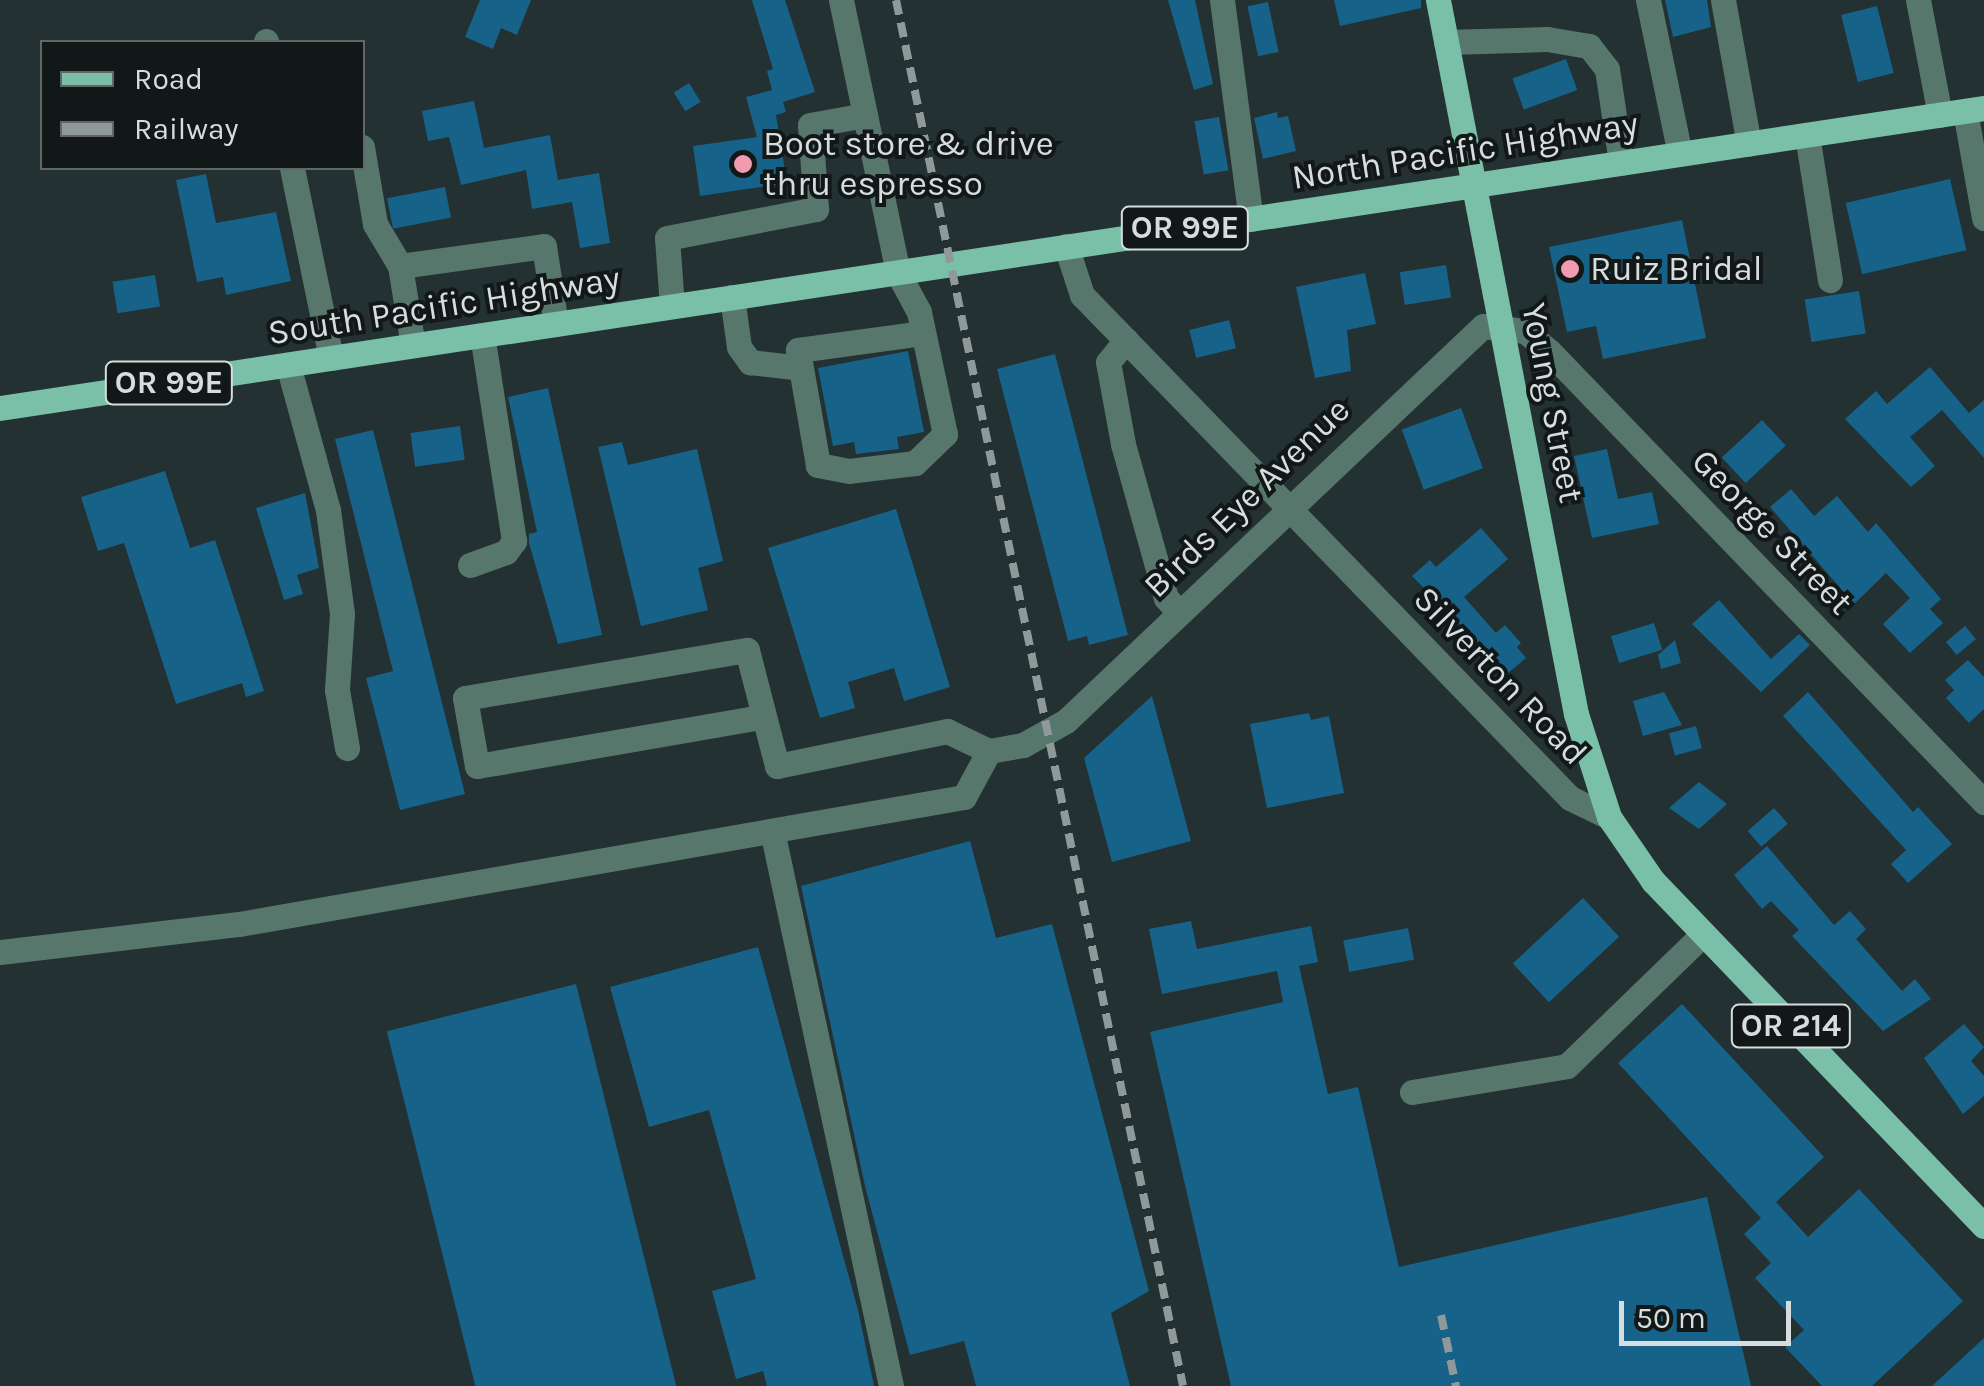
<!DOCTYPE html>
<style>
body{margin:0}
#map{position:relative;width:1984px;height:1386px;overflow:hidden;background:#243132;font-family:Karla,sans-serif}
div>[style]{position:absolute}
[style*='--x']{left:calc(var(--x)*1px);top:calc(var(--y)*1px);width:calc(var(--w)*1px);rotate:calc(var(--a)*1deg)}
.building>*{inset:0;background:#166288;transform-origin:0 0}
.minor>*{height:25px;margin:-12.5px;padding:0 12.5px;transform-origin:12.5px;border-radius:12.5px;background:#57776c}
.major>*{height:25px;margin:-12.5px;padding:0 12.5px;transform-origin:12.5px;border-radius:12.5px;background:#7ac0a9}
.rail>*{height:8px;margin-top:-4px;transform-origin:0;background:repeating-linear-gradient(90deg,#8f999a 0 15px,transparent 0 23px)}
.dots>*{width:28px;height:28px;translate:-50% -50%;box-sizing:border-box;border:5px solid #121818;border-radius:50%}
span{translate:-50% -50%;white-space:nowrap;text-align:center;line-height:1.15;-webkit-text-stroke:8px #121818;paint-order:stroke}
.shield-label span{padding:2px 8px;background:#121818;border:2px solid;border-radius:8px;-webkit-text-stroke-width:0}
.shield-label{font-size:32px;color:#d5ddde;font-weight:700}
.poi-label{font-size:35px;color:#d5ddde}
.left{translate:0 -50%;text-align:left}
.street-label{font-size:35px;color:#d5ddde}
.legend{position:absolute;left:40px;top:40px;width:325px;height:130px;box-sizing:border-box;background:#121818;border:2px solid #606767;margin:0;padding:12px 18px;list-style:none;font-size:30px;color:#d5ddde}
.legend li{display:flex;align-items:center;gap:20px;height:50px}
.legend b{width:50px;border:2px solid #606767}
.scale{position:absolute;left:1619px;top:1301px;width:172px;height:45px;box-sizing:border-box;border:5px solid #d5ddde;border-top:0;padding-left:12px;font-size:30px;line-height:35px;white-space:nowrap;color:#d5ddde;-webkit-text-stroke:8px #121818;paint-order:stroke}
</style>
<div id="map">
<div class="building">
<i style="clip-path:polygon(480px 0,531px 0,517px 35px,501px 28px,493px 49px,465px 37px)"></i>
<i style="clip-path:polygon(752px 0,785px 0,815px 92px,783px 102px,786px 112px,776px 115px,787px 183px,700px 196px,693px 146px,757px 137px,746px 97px,772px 90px,767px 71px,773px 69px)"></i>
<i style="clip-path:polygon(1168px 0,1195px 0,1213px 84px,1194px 90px)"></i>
<i style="clip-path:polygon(1334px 0,1421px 0,1421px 8px,1340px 26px)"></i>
<i style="clip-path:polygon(1665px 0,1707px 0,1711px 27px,1673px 37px)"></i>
<i style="left:1268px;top:2px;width:51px;height:21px;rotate:78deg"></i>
<i style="left:1877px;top:6px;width:69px;height:37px;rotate:76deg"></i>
<i style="left:1566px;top:59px;width:33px;height:57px;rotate:70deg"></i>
<i style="left:689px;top:83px;width:22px;height:18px;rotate:58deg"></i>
<i style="clip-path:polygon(474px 101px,484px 148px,550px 135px,558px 180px,599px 173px,610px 243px,580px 248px,572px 202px,532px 209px,526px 170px,461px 185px,449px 137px,428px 141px,422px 111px)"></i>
<i style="clip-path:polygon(1277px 112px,1278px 118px,1288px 116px,1296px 151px,1263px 159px,1254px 118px)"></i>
<i style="left:1219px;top:117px;width:54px;height:25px;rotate:80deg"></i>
<i style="clip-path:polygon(206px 174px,216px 223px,276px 212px,291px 281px,226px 295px,223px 277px,197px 282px,176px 180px)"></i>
<i style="left:1950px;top:179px;width:73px;height:107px;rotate:77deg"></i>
<i style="left:445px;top:187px;width:31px;height:59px;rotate:79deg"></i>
<i style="clip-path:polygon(1682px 220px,1706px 338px,1603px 359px,1596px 326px,1567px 332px,1549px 247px)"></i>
<i style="left:1446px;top:265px;width:33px;height:47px;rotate:81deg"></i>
<i style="clip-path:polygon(1365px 273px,1376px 324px,1347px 330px,1351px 371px,1315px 378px,1296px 287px)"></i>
<i style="left:155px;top:275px;width:32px;height:43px;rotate:81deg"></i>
<i style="left:1859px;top:291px;width:43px;height:55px;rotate:81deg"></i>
<i style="left:1229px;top:320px;width:29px;height:41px;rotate:76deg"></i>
<i style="clip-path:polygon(908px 351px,924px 432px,897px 437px,899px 449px,856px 454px,854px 442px,833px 446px,818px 368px)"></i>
<i style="clip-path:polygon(1055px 354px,1128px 635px,1089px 645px,1087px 636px,1068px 641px,997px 369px)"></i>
<i style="clip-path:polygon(1930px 367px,1969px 413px,1984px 400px,1984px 458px,1942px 410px,1910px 437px,1935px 466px,1911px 487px,1845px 419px,1876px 391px,1887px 404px)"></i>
<i style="clip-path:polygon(548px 388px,602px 635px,558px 644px,529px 543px,529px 534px,537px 532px,508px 397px)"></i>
<i style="left:1461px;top:408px;width:64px;height:63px;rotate:70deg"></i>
<i style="left:1762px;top:420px;width:35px;height:55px;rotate:47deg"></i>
<i style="left:460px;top:426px;width:34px;height:50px;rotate:82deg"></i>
<i style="clip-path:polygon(373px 430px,465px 794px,400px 810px,366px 678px,393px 671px,335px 439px)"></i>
<i style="clip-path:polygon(622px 442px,628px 465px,697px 449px,723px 561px,698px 568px,708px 610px,641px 626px,598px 447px)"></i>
<i style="clip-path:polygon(1607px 449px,1618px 499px,1652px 492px,1659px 524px,1592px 538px,1574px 456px)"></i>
<i style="clip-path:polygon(165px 471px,190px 548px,215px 540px,264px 691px,246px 697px,242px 683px,176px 704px,124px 543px,98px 551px,81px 497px)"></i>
<i style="clip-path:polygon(1791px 489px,1814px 516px,1837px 496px,1868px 532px,1876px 523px,1941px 599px,1930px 609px,1943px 623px,1910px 653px,1883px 624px,1910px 598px,1886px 573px,1854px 604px,1770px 507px)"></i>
<i style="clip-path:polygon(305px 493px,319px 568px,297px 575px,303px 594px,284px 600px,256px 508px)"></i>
<i style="clip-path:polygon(896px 509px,950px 687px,904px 701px,894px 668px,848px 682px,855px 708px,820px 718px,768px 548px)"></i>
<i style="clip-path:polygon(1481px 528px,1508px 559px,1464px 597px,1496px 633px,1505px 625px,1521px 643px,1517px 647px,1526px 658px,1508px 673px,1412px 576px,1430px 560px,1436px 567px)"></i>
<i style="clip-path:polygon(1719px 600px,1771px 659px,1799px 634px,1810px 645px,1761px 692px,1692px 624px)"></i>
<i style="left:1654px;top:623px;width:28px;height:45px;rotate:73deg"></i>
<i style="left:1965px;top:626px;width:17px;height:25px;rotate:50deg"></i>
<i style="clip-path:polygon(1675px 640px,1681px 663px,1661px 669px,1658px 655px)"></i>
<i style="clip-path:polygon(1968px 660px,1984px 677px,1984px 709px,1969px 723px,1946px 698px,1954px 690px,1945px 680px)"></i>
<i style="clip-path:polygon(1664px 692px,1682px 725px,1643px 736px,1633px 701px)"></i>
<i style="clip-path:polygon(1808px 692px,1913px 812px,1918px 807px,1952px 844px,1908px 883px,1891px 864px,1906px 850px,1783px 716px)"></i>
<i style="clip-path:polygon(1152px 696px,1191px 841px,1112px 862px,1084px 758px)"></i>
<i style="clip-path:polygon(1309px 713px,1311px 720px,1329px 716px,1344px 793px,1267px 808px,1250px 724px)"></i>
<i style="left:1696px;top:726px;width:23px;height:28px;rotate:75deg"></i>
<i style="clip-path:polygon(1699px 782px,1727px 804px,1699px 829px,1669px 808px)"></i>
<i style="left:1774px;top:808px;width:21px;height:35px;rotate:49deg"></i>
<i style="clip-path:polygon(970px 841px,996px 938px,1052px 924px,1149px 1291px,1111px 1313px,1130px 1386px,976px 1386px,964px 1341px,910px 1355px,865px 1186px,801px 886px)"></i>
<i style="clip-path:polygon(1767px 846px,1834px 925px,1850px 911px,1866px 929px,1856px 939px,1902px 991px,1915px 979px,1931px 999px,1883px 1031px,1792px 936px,1799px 930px,1771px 901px,1762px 909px,1734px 875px)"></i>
<i style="left:1583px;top:898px;width:53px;height:96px;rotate:47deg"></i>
<i style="clip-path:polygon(1191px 921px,1197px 949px,1311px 926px,1318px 962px,1299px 966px,1328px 1094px,1358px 1087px,1399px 1267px,1707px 1197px,1751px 1386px,1231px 1386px,1150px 1032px,1283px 1002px,1277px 971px,1162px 994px,1149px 929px)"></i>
<i style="left:1408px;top:928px;width:32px;height:66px;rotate:79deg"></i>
<i style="clip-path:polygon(758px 947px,858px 1310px,874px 1386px,767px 1386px,763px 1371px,736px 1379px,712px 1291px,756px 1279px,709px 1110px,649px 1127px,610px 987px)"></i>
<i style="left:576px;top:984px;width:414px;height:195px;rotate:76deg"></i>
<i style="clip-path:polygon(1682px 1004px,1824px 1157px,1776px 1202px,1808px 1237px,1859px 1189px,1963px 1301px,1872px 1386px,1822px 1386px,1785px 1347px,1804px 1330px,1755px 1278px,1771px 1263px,1744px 1234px,1761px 1218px,1618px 1063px)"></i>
<i style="clip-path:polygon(1964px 1024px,1984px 1047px,1971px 1061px,1984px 1076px,1984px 1096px,1963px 1114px,1924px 1058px)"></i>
<i style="clip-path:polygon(1984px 1338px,1984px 1386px,1932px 1386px)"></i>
</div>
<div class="minor">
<i style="--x:841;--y:0;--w:279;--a:78.2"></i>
<i style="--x:898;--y:273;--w:44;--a:61.7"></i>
<i style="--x:919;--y:312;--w:125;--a:78"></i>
<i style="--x:945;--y:434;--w:42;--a:136"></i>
<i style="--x:915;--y:463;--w:66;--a:173.1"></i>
<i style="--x:849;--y:471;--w:32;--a:-169"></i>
<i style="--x:818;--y:465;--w:117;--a:-99.9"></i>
<i style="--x:798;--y:350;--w:125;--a:-7.8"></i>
<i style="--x:1222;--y:0;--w:221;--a:82.5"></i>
<i style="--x:1648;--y:0;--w:157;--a:78.3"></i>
<i style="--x:1723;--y:0;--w:146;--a:79.8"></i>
<i style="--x:1918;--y:0;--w:117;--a:79.2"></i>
<i style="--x:266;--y:41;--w:1;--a:90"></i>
<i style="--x:1446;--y:42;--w:101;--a:-1.7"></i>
<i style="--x:1547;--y:39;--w:43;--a:9.5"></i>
<i style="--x:1589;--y:46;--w:29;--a:52"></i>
<i style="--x:1607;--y:69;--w:95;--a:81.5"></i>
<i style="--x:1965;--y:111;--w:109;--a:79.9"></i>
<i style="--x:1807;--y:135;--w:147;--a:81"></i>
<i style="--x:362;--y:147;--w:78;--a:80.4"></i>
<i style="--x:375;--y:224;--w:49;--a:59.2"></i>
<i style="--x:400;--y:266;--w:80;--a:80.7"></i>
<i style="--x:292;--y:168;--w:194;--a:78.4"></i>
<i style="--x:1066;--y:246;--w:52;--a:71.9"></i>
<i style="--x:1082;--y:295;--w:701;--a:45.87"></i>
<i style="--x:1570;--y:798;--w:43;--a:26"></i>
<i style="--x:400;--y:266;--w:145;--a:-7.9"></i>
<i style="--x:544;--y:246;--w:79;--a:81.3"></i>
<i style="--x:732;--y:297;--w:50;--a:82"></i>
<i style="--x:739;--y:347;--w:19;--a:54"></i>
<i style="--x:750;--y:362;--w:51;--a:6.7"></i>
<i style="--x:672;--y:306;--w:68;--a:-94.2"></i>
<i style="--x:667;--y:238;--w:152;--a:-11"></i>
<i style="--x:816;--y:209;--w:84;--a:-94.1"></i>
<i style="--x:810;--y:125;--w:56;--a:-10.3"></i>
<i style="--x:1126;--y:340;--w:28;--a:129"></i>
<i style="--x:1108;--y:362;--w:83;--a:79.6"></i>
<i style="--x:1123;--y:444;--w:160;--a:74.4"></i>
<i style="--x:1166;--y:598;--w:19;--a:47"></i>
<i style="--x:288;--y:365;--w:150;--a:74.6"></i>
<i style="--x:328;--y:510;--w:105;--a:82.3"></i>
<i style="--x:342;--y:614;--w:76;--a:93.8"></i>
<i style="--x:337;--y:690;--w:59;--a:80.2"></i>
<i style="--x:470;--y:565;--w:38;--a:-20"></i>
<i style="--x:506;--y:552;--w:14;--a:-54"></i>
<i style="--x:514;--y:541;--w:208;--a:-98.8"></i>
<i style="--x:761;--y:717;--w:288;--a:170.2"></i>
<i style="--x:477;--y:766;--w:69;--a:-100"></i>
<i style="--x:465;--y:698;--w:286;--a:-9.7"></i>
<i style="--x:747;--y:650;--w:120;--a:75.5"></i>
<i style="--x:777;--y:766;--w:174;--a:-11.6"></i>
<i style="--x:947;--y:731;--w:47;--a:25.5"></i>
<i style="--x:773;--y:835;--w:563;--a:77.91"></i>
<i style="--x:0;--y:952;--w:241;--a:-6.7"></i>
<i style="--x:239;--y:924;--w:736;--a:-9.94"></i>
<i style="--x:964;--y:797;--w:52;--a:-61.5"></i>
<i style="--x:989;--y:751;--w:35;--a:-10"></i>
<i style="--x:1023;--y:745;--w:49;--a:-29.2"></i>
<i style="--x:1066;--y:721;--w:574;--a:-43.45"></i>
<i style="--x:1483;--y:326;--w:42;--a:6.8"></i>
<i style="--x:1525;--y:331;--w:31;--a:40"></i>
<i style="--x:1549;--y:351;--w:627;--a:46.03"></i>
<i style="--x:1412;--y:1092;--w:157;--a:-9.5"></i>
<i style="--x:1567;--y:1066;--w:190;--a:-44.1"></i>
</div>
<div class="major">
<i style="--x:1438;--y:0;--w:727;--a:79.06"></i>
<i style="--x:1576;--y:714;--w:108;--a:72.2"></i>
<i style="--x:1609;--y:817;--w:78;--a:55.5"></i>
<i style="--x:1653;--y:881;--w:478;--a:46.2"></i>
<i style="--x:0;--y:408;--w:2007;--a:-8.6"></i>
</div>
<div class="rail">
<i style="--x:896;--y:0;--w:1415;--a:78.3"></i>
<i style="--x:1441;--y:1315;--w:73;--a:78.1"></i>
</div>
<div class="dots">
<i style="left:743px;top:164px;background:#f29aaf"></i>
<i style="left:1570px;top:269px;background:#f29aaf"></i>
</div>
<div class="shield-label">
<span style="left:1185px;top:228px">OR 99E</span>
<span style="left:169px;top:383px">OR 99E</span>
<span style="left:1791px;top:1026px">OR 214</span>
</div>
<div class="poi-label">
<span class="left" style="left:763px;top:164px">Boot store &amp; drive<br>thru espresso</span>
<span class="left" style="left:1590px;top:269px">Ruiz Bridal</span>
</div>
<div class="street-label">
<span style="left:1465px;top:151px;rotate:-9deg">North Pacific Highway</span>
<span style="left:444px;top:306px;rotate:-9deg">South Pacific Highway</span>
<span style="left:1552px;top:403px;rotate:79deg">Young Street</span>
<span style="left:1247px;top:498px;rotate:-44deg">Birds Eye Avenue</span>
<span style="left:1772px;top:532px;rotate:46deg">George Street</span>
<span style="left:1500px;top:676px;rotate:46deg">Silverton Road</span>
</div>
<ul class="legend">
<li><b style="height:12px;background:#7ac0a9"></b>Road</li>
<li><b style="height:12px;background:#8f999a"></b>Railway</li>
</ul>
<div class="scale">50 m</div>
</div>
